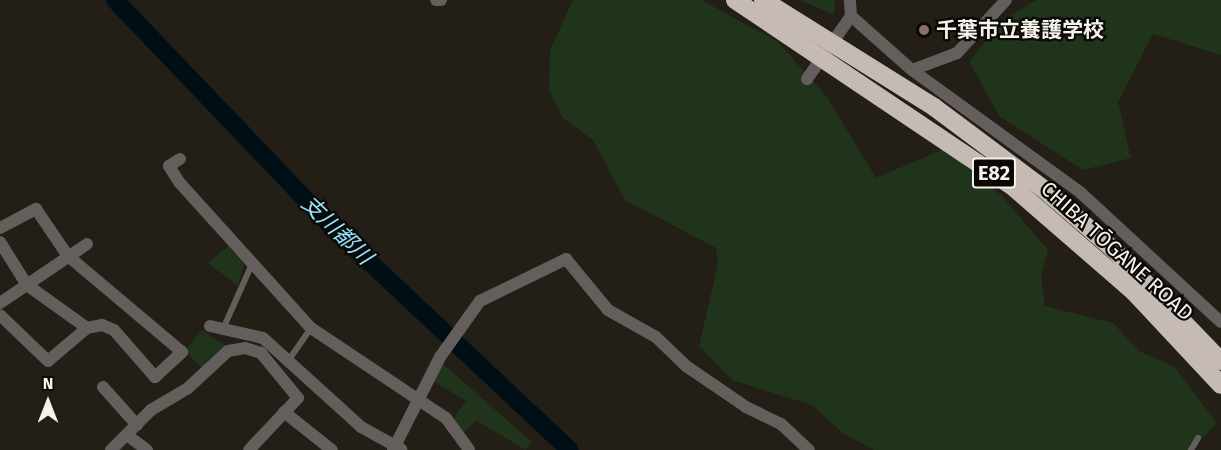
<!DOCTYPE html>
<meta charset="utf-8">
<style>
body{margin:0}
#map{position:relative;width:1221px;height:450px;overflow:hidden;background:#231f16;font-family:"Fira Sans","Noto Sans JP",sans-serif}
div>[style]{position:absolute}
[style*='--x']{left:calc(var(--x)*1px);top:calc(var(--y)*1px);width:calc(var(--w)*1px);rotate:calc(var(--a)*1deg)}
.green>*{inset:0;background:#20331b}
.river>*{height:18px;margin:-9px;padding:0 9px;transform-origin:9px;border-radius:9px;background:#000f16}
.lane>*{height:6px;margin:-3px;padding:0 3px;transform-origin:3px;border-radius:3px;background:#645f5d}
.street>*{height:12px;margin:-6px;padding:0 6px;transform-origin:6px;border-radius:6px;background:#645f5d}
.highway>*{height:18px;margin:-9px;padding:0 9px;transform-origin:9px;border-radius:9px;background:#c6bab4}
.dots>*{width:16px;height:16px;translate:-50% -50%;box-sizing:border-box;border:3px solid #0a0906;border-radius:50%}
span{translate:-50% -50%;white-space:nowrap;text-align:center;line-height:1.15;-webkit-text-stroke:4.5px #0a0906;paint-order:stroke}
.shield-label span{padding:2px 4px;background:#0a0906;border:2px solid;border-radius:4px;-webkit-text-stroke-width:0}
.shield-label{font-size:20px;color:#f6f3ed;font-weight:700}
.poi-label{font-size:21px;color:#f6f3ed;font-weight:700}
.left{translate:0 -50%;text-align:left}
.street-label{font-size:21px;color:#f6f3ed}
.water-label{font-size:22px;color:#96e3ff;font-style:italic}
.north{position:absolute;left:18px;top:372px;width:60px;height:60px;-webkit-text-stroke:4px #0a0906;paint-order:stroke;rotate:0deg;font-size:16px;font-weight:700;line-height:24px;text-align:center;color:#f6f3ed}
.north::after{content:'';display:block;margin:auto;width:21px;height:27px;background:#f6f3ed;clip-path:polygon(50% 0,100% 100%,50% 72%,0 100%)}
</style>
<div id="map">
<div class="green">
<i style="clip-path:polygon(573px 0,701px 0,777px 41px,827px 97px,876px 178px,944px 149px,1002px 196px,1048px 250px,1041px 276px,1045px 306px,1113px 323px,1139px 351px,1175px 367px,1217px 423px,1190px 450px,874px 450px,844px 434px,812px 405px,732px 380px,699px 346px,718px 264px,716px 248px,625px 200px,593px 140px,563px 118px,549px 90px,550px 50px)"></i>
<i style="clip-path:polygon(800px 0,835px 0,834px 15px)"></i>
<i style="clip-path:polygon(1036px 0,1221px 0,1221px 55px,1153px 34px,1118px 102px,1131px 158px,1083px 170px,999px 116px,969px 61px,1002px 21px)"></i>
<i style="clip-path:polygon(228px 246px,244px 264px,238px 286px,208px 263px)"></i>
<i style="clip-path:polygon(202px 330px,227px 347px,203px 369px,184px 351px)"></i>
<i style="clip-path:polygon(442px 363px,532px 442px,525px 450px,476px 420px,462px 435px,453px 419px,466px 401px,432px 380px)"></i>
</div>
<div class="river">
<i style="--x:115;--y:0;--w:310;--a:46.3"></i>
<i style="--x:329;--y:224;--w:330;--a:43.2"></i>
</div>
<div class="lane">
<i style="--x:223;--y:329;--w:69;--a:-66"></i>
<i style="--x:288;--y:361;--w:40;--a:-55.1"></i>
<i style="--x:1191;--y:450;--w:14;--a:-60"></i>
</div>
<div class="street">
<i style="--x:436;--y:0;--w:5;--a:0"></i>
<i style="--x:851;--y:16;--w:81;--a:41.5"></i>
<i style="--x:912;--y:70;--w:209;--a:36"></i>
<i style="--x:1081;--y:193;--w:190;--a:42.7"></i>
<i style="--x:912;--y:70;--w:48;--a:-20.7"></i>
<i style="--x:957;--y:53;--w:72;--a:-47.2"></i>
<i style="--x:807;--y:79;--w:77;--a:-55.1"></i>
<i style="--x:851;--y:16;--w:16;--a:-94"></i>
<i style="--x:180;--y:159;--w:13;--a:148"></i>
<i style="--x:169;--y:166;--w:19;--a:58"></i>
<i style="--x:179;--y:182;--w:197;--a:47.9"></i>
<i style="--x:311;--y:328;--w:162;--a:33.7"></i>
<i style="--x:446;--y:418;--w:39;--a:54"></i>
<i style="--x:0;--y:228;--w:41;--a:-27.8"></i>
<i style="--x:36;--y:209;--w:57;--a:55.8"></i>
<i style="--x:68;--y:256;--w:149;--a:40.1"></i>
<i style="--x:182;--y:352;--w:37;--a:137"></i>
<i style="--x:155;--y:377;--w:62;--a:-131.1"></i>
<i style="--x:114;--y:330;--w:13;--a:-157"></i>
<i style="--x:102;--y:325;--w:15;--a:169"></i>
<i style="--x:87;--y:328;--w:51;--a:139.8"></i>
<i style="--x:48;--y:361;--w:66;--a:-136.2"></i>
<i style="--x:0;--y:242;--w:51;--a:57.9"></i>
<i style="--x:27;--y:285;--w:74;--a:35.6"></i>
<i style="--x:0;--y:303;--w:105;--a:-34.1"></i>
<i style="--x:210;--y:326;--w:54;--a:12.8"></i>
<i style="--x:263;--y:338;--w:132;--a:42.2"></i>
<i style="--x:361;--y:427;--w:46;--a:28.8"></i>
<i style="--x:103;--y:387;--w:51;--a:48.2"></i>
<i style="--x:284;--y:412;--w:61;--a:38.4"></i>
<i style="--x:127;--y:435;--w:25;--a:37"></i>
<i style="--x:111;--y:450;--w:57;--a:-45"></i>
<i style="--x:151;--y:410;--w:43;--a:-30.7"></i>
<i style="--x:188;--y:388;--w:54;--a:-42.8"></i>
<i style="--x:228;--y:351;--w:17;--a:-10"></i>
<i style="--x:245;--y:348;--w:17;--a:17"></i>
<i style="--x:261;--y:353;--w:58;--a:50.6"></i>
<i style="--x:298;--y:398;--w:71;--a:133.3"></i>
<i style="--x:393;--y:450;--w:104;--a:-63.2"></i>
<i style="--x:440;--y:357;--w:69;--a:-54.5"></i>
<i style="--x:480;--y:301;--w:96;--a:-26"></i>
<i style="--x:566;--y:259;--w:66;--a:50.5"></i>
<i style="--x:608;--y:310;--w:55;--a:29.4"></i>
<i style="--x:656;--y:337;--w:42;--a:44"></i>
<i style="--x:686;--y:366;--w:73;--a:34.3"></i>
<i style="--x:746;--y:407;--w:39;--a:26"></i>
<i style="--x:781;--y:424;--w:38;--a:43"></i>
</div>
<div class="highway">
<i style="--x:735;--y:0;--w:334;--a:33.9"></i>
<i style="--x:1012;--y:186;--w:162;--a:41"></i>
<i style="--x:1134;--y:292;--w:127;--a:46.9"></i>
<i style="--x:763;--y:0;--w:202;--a:32"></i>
<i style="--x:934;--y:107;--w:134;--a:36.8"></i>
<i style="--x:1041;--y:187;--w:96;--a:40.8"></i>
<i style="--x:1114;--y:250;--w:154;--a:46.1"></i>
</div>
<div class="dots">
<i style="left:924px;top:30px;background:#8d6e63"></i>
</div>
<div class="shield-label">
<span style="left:994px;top:173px">E82</span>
</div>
<div class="poi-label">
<span class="left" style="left:936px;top:30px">千葉市立養護学校</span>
</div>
<div class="street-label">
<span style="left:1117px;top:251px;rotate:42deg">CHIBA TŌGANE ROAD</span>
</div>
<div class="water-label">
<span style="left:337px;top:230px;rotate:44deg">支川都川</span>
</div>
<div class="north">N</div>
</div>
